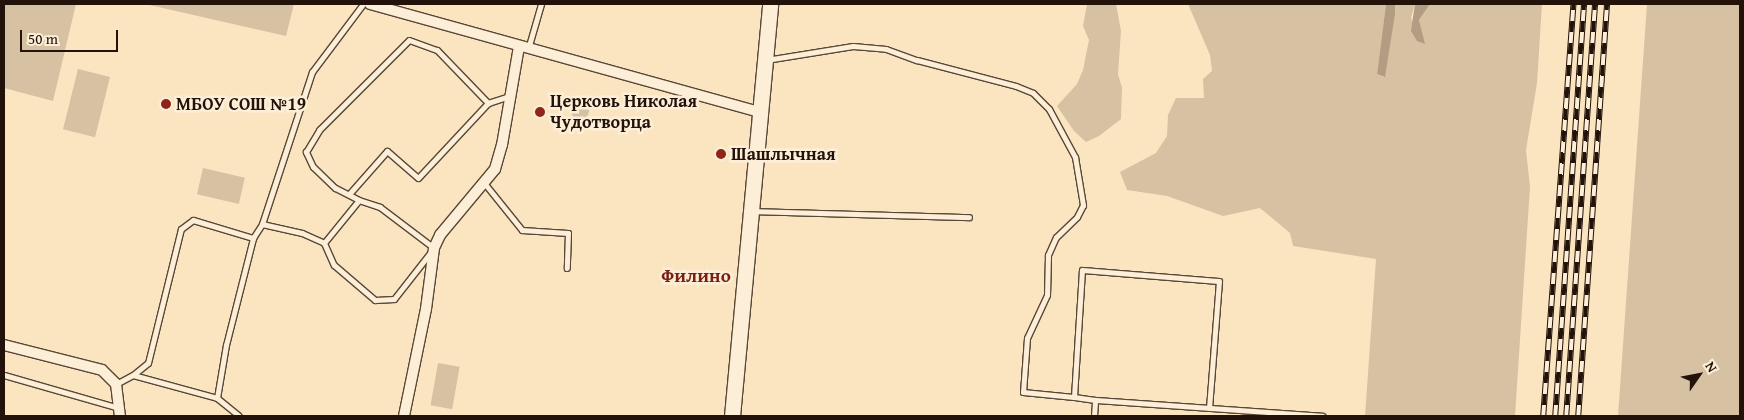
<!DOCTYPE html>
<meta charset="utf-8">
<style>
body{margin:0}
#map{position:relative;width:1744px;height:420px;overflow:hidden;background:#fbe5c1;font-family:"Gentium Book Plus",serif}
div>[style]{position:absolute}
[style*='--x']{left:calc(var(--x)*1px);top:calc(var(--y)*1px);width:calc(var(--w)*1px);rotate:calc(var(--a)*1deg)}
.green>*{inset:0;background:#d6c1a2;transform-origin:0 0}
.round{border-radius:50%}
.water>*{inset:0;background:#b29d82}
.roads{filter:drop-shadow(1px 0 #594737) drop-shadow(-1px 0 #594737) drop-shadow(0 1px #594737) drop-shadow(0 -1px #594737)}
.service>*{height:5px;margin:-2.5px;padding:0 2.5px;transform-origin:2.5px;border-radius:2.5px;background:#fceed7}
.minor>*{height:10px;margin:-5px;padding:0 5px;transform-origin:5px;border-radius:5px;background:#fceed7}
.secondary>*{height:15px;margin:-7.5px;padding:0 7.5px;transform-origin:7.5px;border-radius:7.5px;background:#fceed7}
.rail>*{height:5.5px;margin-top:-2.75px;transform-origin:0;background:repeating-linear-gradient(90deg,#fceed7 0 11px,#231209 0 22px);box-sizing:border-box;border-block:1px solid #231209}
.dots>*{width:14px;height:14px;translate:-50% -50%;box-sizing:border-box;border:2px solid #fceed7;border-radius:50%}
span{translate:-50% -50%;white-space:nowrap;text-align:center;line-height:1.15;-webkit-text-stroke:5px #fceed7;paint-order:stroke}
.poi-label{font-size:18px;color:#231209;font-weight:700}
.left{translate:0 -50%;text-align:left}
.neighbourhood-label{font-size:19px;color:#7a1f14;font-weight:700}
.frame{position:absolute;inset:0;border:5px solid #231209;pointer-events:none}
.north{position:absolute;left:1674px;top:350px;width:50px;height:50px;-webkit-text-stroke:4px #fceed7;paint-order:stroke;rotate:57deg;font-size:14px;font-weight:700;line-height:20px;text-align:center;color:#231209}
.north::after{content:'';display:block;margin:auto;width:18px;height:22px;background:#231209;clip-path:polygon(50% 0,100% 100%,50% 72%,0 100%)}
.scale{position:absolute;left:20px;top:30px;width:98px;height:22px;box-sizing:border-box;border:2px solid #231209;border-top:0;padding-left:6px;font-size:15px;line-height:18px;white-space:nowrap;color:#231209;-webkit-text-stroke:4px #fceed7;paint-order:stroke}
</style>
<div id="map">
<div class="green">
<i style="clip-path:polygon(4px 4px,76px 4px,53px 101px,4px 88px)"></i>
<i style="clip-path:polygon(145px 4px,294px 4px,286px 36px)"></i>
<i style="clip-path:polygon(1087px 4px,1116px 4px,1121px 31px,1118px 74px,1122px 88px,1121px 119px,1099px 136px,1086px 142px,1074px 131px,1057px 106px,1077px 84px,1083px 70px,1089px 40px,1083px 26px)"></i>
<i style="clip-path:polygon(1188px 4px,1386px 4px,1377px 74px,1384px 77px,1395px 4px,1415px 4px,1411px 18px,1424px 43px,1419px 20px,1430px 4px,1542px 4px,1537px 83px,1526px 150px,1530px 187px,1515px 416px,1365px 416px,1376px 259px,1293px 246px,1290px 233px,1260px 208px,1223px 216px,1167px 196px,1127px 190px,1120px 172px,1156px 153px,1167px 136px,1168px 115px,1176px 98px,1204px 98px,1203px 79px,1212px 71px,1210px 55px)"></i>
<i style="clip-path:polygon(1647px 4px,1740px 4px,1740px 416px,1618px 416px)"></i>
<i style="left:78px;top:69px;width:33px;height:62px;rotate:14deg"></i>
<i class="round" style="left:571px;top:102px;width:18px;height:18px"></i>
<i style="left:203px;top:168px;width:43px;height:27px;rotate:13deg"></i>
<i style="left:438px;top:363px;width:22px;height:43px;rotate:10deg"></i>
</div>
<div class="water">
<i style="clip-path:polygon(1386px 4px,1395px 4px,1395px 14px,1385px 77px,1377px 74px)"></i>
<i style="clip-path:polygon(1415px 4px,1430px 4px,1419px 20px,1425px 44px,1417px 41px,1411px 31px)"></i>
</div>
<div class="roads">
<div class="service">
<i style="--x:528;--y:49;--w:47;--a:-73.9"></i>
<i style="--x:766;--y:60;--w:88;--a:-9.1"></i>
<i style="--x:853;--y:46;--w:33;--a:5"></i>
<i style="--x:886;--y:49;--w:33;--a:20"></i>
<i style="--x:917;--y:60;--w:102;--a:14.7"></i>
<i style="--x:1016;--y:86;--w:18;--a:22"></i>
<i style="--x:1033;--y:93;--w:23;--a:45"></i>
<i style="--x:1049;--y:109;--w:55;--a:61.6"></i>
<i style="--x:1075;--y:157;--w:49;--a:80.5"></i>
<i style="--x:1083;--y:205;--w:13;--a:117"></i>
<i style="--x:1077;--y:217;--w:29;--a:136"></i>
<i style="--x:1056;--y:237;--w:20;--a:114"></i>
<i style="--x:1048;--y:255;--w:40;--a:91.4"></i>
<i style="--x:1047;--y:295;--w:47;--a:114.9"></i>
<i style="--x:1027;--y:338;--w:54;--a:94.2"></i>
<i style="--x:1023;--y:392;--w:51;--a:5.6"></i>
<i style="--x:485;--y:184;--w:59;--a:51.2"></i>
<i style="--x:522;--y:230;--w:46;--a:3.7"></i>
<i style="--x:568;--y:233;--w:35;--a:92"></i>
<i style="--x:350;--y:193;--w:56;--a:-48.6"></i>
<i style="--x:387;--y:151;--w:41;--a:41.1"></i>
<i style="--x:418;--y:178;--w:103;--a:-47"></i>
<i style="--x:752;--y:211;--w:217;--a:1.6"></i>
<i style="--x:262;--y:224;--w:41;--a:12.7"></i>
<i style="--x:302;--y:233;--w:24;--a:24"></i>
<i style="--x:324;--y:243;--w:55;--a:-50.9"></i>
<i style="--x:359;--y:200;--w:27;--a:-153"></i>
<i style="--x:335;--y:188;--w:30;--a:-136"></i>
<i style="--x:313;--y:167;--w:17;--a:-115"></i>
<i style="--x:306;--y:152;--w:26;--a:-59"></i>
<i style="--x:319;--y:130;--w:127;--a:-45"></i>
<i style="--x:409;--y:40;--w:30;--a:20"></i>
<i style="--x:437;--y:50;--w:74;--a:46.1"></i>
<i style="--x:488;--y:103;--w:23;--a:-18"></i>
<i style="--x:324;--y:243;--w:24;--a:66"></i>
<i style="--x:334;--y:265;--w:54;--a:40.5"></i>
<i style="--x:375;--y:300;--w:19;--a:-3"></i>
<i style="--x:394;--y:299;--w:65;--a:-51.9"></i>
<i style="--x:434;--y:248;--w:68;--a:-142.8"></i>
<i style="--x:380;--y:207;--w:22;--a:-162"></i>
<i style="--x:4;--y:375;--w:120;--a:16"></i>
<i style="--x:133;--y:375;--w:19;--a:-39"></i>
<i style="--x:148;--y:363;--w:138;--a:-76.2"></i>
<i style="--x:181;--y:229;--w:15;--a:-37"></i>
<i style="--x:193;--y:220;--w:63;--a:16.7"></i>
<i style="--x:116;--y:384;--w:19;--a:-28"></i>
<i style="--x:133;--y:375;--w:87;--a:15.3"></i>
<i style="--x:217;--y:398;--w:28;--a:39"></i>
<i style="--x:217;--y:398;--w:54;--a:-80.4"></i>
<i style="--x:226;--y:345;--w:110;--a:-75.8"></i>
<i style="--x:253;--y:238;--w:17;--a:-57"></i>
<i style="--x:262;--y:224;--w:160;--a:-71.8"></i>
<i style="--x:312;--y:72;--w:85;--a:-53.1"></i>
<i style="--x:1095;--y:400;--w:21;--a:-172"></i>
<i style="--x:1074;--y:397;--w:127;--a:-86.4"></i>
<i style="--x:1082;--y:270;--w:137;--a:4.6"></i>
<i style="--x:1219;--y:281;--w:127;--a:94.5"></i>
<i style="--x:1094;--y:416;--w:16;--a:-86"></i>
<i style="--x:1095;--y:400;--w:228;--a:4"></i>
</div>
<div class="minor">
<i style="--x:370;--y:4;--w:404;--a:15.5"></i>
<i style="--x:4;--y:345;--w:101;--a:14.3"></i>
<i style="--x:102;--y:370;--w:20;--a:45"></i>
<i style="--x:116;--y:384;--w:32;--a:83"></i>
<i style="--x:404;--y:416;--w:109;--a:-78.4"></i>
<i style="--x:426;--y:309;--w:62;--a:-82.5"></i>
<i style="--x:434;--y:248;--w:14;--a:-65"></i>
<i style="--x:440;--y:235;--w:86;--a:-50.2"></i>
<i style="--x:495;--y:169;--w:25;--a:-74"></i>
<i style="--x:502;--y:145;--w:99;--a:-80.2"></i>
</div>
<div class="secondary">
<i style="--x:732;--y:416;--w:414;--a:-84.7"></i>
</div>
</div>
<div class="rail">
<i style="--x:1543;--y:416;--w:413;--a:-85.8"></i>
<i style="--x:1555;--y:416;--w:413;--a:-86"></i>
<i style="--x:1566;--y:416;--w:413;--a:-86"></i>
<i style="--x:1578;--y:416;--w:413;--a:-86"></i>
</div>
<div class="dots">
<i style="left:166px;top:104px;background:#8f2418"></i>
<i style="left:540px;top:112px;background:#8f2418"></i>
<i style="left:721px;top:154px;background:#8f2418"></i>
</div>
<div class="poi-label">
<span class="left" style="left:550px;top:112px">Церковь Николая<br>Чудотворца</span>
<span class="left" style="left:176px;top:104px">МБОУ СОШ №19</span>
<span class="left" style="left:731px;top:154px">Шашлычная</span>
</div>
<div class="neighbourhood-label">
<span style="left:696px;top:276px">Филино</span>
</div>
<div class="frame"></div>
<div class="north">N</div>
<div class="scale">50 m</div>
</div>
